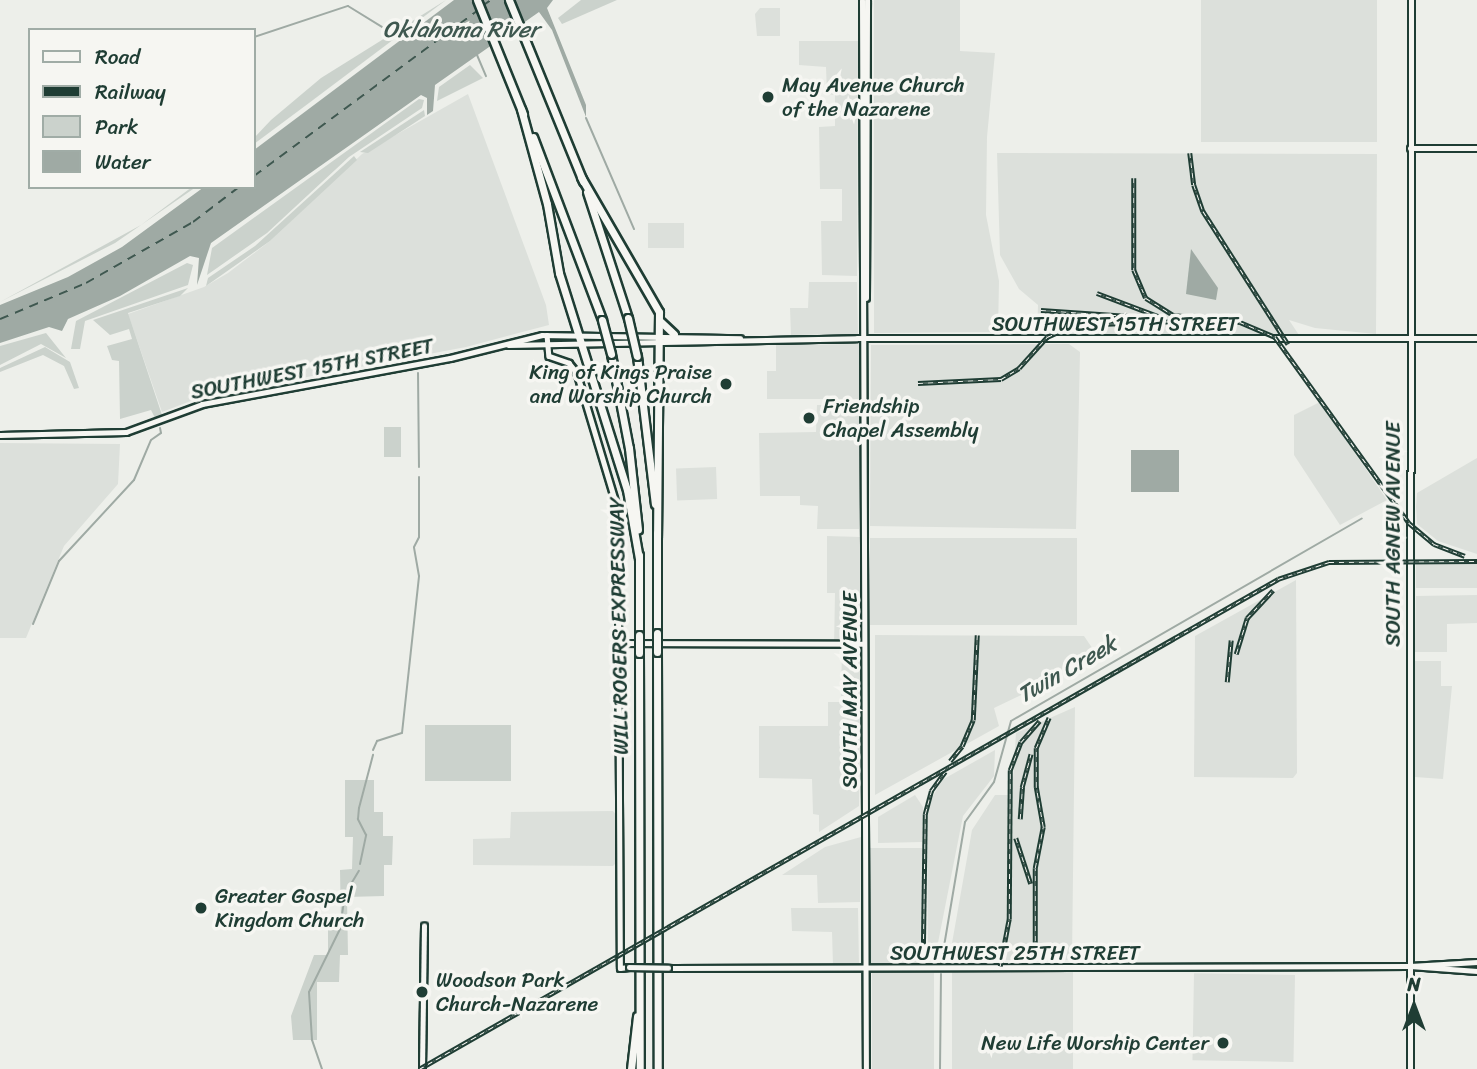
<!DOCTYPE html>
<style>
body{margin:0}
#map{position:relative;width:1477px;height:1069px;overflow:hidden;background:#edefea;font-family:Sriracha,sans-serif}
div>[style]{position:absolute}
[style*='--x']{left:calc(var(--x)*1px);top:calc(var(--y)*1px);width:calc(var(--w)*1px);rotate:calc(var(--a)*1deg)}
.built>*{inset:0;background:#dce0db;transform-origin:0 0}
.green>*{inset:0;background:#cbd2cc;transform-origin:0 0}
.water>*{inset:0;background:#9faaa4;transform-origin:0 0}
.stream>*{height:2px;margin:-1px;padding:0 1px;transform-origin:1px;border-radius:1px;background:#9faaa4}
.ferry>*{height:2px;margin-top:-1px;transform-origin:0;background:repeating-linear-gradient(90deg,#3f5850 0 9px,transparent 0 16px)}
.roads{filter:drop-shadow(2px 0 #1f3d34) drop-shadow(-2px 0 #1f3d34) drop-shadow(0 2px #1f3d34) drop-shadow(0 -2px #1f3d34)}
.minor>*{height:4.5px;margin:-2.25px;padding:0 2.25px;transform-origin:2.25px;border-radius:2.25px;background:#f6f6f2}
.major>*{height:5px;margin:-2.5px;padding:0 2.5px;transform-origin:2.5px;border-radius:2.5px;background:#f6f6f2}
.highway>*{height:7px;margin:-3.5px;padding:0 3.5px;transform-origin:3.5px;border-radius:3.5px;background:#f6f6f2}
.rail>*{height:4.5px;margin-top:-2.25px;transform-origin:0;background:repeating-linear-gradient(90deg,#f6f6f2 0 5px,#1f3d34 0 10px);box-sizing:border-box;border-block:2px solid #1f3d34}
.bridges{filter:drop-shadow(2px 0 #1f3d34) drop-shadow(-2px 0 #1f3d34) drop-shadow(0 2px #1f3d34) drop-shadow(0 -2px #1f3d34)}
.minor-bridge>*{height:4.5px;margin:-2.25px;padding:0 2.25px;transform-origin:2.25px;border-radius:2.25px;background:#f6f6f2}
.highway-bridge>*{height:7px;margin:-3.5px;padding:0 3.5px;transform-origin:3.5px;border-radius:3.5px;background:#f6f6f2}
.dots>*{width:19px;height:19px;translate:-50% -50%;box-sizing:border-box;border:4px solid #f6f6f2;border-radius:50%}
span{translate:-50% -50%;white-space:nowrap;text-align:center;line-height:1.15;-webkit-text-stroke:7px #f6f6f2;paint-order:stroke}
.poi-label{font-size:21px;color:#1f3d34}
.left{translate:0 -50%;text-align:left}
.right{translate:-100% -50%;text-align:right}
.street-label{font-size:21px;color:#1f3d34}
.water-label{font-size:23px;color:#3f5850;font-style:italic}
.legend{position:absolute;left:28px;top:28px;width:228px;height:161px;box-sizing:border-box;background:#f6f6f2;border:2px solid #a0aca6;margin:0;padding:9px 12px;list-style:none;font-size:21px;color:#1f3d34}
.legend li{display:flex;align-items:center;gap:14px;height:35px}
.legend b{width:35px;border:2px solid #a0aca6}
.north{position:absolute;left:1379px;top:971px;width:70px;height:70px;-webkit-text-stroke:5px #f6f6f2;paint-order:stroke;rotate:0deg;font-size:19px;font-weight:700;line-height:28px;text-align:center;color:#1f3d34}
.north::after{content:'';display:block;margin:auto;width:24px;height:32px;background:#1f3d34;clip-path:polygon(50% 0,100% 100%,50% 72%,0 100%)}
</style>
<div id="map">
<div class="built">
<i style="clip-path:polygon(874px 0,960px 0,960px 51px,995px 53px,987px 137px,986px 215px,999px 281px,998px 332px,874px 333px)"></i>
<i style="left:1201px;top:0;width:176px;height:142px"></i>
<i style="clip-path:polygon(760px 8px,780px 8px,780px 36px,757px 36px,755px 14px)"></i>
<i style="clip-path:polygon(799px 41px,858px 41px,857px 276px,822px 275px,821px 221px,842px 221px,842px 189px,820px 189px,819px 127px,835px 126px,835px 95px,827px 94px,826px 67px,799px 65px)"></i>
<i style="clip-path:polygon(468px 94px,546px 305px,549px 325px,466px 347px,201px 397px,162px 412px,128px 314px,204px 287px,228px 273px,270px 241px,362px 154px)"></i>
<i style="clip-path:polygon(997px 153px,1377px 154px,1376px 334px,1315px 328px,1289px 320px,1299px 335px,1037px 335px,1038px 305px,1019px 289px,1000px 255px)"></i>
<i style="left:648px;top:223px;width:36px;height:25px"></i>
<i style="clip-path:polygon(809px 282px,857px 282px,858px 334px,791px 335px,790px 308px,808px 308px)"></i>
<i style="clip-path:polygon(859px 344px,859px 399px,767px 399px,767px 371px,776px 371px,776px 345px)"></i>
<i style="clip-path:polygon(1069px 344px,1080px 352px,1076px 529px,870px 526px,871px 345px)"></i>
<i style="clip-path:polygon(1320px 402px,1387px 500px,1340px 525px,1294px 455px,1294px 415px)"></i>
<i style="clip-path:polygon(817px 405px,859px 405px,859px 529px,817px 529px,818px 506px,800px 505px,800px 496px,760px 496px,759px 433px,816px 432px)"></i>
<i style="clip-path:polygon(0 443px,120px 444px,118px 484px,64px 546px,26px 638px,0 638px)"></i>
<i style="clip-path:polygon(1477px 458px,1477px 554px,1438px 541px,1417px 524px,1416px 507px,1417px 493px)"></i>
<i style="left:716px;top:467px;width:32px;height:40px;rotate:88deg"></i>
<i style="clip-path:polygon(827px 536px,860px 537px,861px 697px,841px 696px,842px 648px,834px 647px,835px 593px,827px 593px)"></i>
<i style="left:870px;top:538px;width:207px;height:87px"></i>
<i style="left:1477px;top:563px;width:25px;height:61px;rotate:90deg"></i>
<i style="clip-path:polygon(1296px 580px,1297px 773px,1293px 778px,1194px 777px,1195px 636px)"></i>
<i style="clip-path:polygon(1477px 595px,1477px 623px,1447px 624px,1447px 652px,1415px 652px,1416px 596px)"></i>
<i style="clip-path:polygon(875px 635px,1084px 636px,1099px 658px,994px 708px,999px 726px,875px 795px)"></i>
<i style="clip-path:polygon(1415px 661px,1441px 661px,1441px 686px,1452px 686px,1443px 779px,1415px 777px)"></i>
<i style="clip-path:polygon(828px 702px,860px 702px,859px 806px,819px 832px,819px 815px,813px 814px,812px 779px,759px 778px,759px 726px,828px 726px)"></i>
<i style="clip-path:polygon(1075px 707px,1072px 960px,949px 960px,972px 830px,995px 795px,1012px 795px,1016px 733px)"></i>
<i style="clip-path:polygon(995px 750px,994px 776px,963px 816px,935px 958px,928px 958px,927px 815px,932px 798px,942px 780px)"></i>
<i style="clip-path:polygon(915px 795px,923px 807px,922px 842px,878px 843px,878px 817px)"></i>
<i style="clip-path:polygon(613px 811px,617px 816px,617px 862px,613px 866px,473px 865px,473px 839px,510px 838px,511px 812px)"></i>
<i style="clip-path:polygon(861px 837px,860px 902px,818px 903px,817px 875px,782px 875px,825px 847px)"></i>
<i style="left:923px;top:848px;width:119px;height:53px;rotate:90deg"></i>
<i style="clip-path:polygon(791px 908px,858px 908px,859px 966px,833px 966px,832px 932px,792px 931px)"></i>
<i style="left:952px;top:972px;width:121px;height:97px"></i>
<i style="left:872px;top:973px;width:62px;height:96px"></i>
<i style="left:1295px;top:975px;width:87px;height:101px;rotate:91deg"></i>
</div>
<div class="green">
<i style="clip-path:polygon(446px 0,309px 103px,254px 144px,254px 138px,271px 120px,321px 78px)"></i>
<i style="clip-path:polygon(581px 0,617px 0,562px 24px,558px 18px)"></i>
<i style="clip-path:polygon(470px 65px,483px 78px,437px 101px,439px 87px)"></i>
<i style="clip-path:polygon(419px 99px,424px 100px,422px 108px,349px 157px,267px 233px,207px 275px,212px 248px)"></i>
<i style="clip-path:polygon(424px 110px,425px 116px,368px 153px,360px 152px)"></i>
<i style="clip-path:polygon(354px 156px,357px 160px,270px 241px,206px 286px,208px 278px,255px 246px)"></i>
<i style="clip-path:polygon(192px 187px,196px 187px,115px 243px,0 302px,141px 225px)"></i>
<i style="clip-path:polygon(187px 263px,193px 265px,188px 285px,85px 321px,80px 349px,71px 349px,76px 321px)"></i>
<i style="clip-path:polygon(188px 288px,180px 296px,128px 313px,162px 415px,155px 418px,151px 410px,120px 419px,119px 361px,112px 360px,107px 346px,132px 339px,129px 329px,110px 335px,93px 320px)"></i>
<i style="clip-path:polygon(46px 333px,66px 358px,41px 344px,0 365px,0 346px)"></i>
<i style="clip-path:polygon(45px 347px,70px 362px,79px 388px,74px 389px,64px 366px,43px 355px,0 372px,0 368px)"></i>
<i style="left:384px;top:427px;width:17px;height:30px"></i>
<i style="left:425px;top:725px;width:86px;height:56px"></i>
<i style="clip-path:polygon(345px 780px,374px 780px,374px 812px,383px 812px,383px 836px,393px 836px,392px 865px,384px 865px,384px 896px,347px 897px,348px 955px,340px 955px,339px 982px,317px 982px,317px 1040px,293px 1040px,291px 1016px,314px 955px,328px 955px,328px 928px,341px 927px,340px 870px,352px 869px,353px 837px,345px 837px)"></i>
</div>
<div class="water">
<i style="clip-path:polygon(454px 0,553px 0,547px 8px,586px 105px,586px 117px,552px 30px,539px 12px,435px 85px,433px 111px,427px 115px,427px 98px,421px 95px,211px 243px,197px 285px,199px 258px,190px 256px,120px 296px,68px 319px,62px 331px,49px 327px,0 343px,0 305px,68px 277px,122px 247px,204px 187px,254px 187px,254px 150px)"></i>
<i style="clip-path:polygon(1191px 249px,1218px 288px,1216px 300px,1186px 294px)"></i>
<i style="left:1179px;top:450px;width:42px;height:48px;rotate:90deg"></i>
</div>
<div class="stream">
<i style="--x:254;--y:37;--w:99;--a:-18.3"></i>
<i style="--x:348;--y:6;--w:46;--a:31.6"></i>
<i style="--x:477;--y:55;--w:23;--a:67"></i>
<i style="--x:586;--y:118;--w:121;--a:66.6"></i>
<i style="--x:418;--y:373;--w:94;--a:89.4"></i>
<i style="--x:33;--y:624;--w:68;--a:-67.6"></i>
<i style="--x:59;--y:561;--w:110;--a:-47.2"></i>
<i style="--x:134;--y:480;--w:43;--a:-67"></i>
<i style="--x:151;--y:440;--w:12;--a:-35"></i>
<i style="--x:161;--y:433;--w:5;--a:-101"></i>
<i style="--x:373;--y:750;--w:10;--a:-66"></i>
<i style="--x:377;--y:741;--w:26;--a:-18"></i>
<i style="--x:402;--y:733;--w:158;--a:-83.8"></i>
<i style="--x:419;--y:576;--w:29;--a:-100"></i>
<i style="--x:414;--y:547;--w:11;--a:-63"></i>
<i style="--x:419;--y:537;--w:60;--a:-90"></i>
<i style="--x:360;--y:864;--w:30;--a:-78"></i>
<i style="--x:366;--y:835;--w:18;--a:-117"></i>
<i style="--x:358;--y:819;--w:11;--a:-85"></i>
<i style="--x:359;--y:808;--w:55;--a:-75.2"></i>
<i style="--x:941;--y:964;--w:144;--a:-80.4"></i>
<i style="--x:965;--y:822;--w:49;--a:-54.1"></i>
<i style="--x:994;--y:782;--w:63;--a:-74.4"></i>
<i style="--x:1011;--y:721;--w:405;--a:-30"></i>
<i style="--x:322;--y:1069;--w:31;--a:-109"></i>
<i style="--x:312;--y:1040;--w:48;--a:-93.6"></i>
<i style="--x:309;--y:992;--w:70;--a:-63.8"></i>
<i style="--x:340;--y:929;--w:35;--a:-82"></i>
<i style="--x:345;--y:894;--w:27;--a:-59"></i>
<i style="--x:940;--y:1069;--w:95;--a:-89.4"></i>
</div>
<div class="ferry">
<i style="--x:482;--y:6;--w:11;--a:-34"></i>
<i style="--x:254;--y:176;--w:279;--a:-36.5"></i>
<i style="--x:0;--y:319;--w:93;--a:-22.7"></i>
<i style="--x:86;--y:283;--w:123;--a:-29.7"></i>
<i style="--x:193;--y:222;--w:58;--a:-37.3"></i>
</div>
<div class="roads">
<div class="minor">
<i style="--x:547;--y:335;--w:21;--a:85"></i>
<i style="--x:549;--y:356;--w:21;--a:19"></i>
<i style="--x:569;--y:363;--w:13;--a:51"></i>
<i style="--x:577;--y:373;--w:143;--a:73.3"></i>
<i style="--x:618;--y:510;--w:458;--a:89.7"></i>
<i style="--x:620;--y:968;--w:9;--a:-6"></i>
<i style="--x:619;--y:643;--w:245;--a:0.2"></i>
<i style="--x:1410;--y:966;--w:67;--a:-3.4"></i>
<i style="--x:668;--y:968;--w:742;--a:-0.15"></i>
<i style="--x:1410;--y:966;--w:67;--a:4.3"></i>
<i style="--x:422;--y:1069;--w:143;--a:-89.2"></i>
</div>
<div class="major">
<i style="--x:862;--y:0;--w:1069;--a:89.79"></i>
<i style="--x:1410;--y:148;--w:67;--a:0"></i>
<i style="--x:866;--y:298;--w:298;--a:-89.8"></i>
<i style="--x:508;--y:345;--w:349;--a:-1.1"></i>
<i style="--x:857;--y:338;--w:620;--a:0"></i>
<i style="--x:0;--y:435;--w:126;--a:-1.4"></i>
<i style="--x:126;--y:432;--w:81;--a:-20.2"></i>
<i style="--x:202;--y:404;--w:252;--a:-10.5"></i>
<i style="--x:450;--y:358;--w:95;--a:-14"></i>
<i style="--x:542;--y:335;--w:198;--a:0.9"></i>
<i style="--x:1410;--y:1069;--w:1069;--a:-89.95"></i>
</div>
<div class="highway">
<i style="--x:477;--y:0;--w:123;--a:68"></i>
<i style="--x:509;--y:0;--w:196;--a:67.8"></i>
<i style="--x:521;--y:109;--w:98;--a:74.7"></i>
<i style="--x:547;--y:204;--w:70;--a:80.1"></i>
<i style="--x:559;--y:273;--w:227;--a:72.6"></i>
<i style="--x:627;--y:490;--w:70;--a:80.1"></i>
<i style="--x:533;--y:137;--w:196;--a:69.3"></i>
<i style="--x:581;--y:177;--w:156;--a:60"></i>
<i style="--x:659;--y:312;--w:226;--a:90.5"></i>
<i style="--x:587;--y:192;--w:133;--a:72"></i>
<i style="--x:660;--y:321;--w:19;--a:43"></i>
<i style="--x:611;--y:354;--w:96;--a:79.2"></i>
<i style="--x:629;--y:448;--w:82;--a:83.7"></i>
<i style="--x:637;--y:356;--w:149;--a:83.1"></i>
<i style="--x:657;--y:533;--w:100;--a:90"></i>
<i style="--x:639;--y:555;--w:80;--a:90"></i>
<i style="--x:657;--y:652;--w:417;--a:89.9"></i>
<i style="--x:639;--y:653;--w:416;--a:89.9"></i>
<i style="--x:631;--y:1069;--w:53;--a:-83.5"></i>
</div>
</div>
<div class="rail">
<i style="--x:1190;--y:153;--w:32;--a:83"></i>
<i style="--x:1194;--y:185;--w:28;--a:71"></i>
<i style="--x:1203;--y:211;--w:158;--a:57.4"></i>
<i style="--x:1134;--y:178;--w:92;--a:90"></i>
<i style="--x:1134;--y:270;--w:30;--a:67"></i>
<i style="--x:1146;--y:298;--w:32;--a:32"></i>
<i style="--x:1173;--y:315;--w:67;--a:6"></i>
<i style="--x:1240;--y:322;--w:38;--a:23"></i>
<i style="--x:1275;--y:337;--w:229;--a:54.2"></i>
<i style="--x:1409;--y:523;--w:33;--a:40"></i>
<i style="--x:1434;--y:544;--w:33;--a:21"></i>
<i style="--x:1097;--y:293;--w:71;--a:20.7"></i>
<i style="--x:1041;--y:310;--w:88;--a:3.9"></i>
<i style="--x:918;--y:383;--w:83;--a:-2.8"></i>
<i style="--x:1001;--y:379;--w:21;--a:-31"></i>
<i style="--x:1019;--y:368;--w:42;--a:-47.9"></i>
<i style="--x:1047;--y:337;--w:30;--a:-24"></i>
<i style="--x:1074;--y:325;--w:104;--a:-2.2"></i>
<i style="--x:1236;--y:654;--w:38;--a:-73"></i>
<i style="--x:1247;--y:618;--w:38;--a:-47"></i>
<i style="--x:1227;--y:682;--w:42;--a:-84.6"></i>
<i style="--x:950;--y:761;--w:19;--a:-51"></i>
<i style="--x:962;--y:746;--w:28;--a:-67"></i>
<i style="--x:973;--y:720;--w:85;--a:-87.3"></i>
<i style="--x:1020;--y:819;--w:32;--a:-86"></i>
<i style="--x:1022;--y:787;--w:34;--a:-75"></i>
<i style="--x:1016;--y:838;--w:48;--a:71.9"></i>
<i style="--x:1035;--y:951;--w:83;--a:-90"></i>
<i style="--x:1035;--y:868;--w:42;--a:-79"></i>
<i style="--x:1043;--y:827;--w:41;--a:-99.9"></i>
<i style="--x:1036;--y:787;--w:39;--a:-90"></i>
<i style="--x:1036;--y:748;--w:33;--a:-67"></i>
<i style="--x:923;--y:959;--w:145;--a:-89.2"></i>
<i style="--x:925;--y:814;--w:24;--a:-75"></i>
<i style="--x:931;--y:791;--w:24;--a:-54"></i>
<i style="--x:1000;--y:966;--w:48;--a:-79.2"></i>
<i style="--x:1009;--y:919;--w:149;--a:-89.6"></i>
<i style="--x:1010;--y:770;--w:30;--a:-69"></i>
<i style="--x:1021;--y:742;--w:28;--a:-49"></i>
<i style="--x:419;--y:1069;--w:989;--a:-29.7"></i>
<i style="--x:1278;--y:579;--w:54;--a:-18.4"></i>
<i style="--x:1329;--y:562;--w:148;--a:-0.4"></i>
</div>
<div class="bridges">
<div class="minor-bridge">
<i style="--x:629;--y:967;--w:39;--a:1"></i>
</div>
<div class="highway-bridge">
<i style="--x:628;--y:318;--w:39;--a:77"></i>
<i style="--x:602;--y:320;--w:35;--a:75"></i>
<i style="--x:639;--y:635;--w:18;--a:90"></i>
<i style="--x:657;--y:652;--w:19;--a:-90"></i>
</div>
</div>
<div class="dots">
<i style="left:768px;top:97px;background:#1f3d34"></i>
<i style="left:726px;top:384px;background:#1f3d34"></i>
<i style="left:809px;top:418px;background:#1f3d34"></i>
<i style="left:201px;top:908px;background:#1f3d34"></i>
<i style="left:422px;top:992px;background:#1f3d34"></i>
<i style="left:1223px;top:1043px;background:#1f3d34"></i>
</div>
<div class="poi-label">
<span class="left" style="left:782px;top:97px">May Avenue Church<br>of the Nazarene</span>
<span class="right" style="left:712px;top:384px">King of Kings Praise<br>and Worship Church</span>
<span class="left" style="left:823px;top:418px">Friendship<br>Chapel Assembly</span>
<span class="left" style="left:215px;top:908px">Greater Gospel<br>Kingdom Church</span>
<span class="left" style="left:436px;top:992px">Woodson Park<br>Church-Nazarene</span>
<span class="right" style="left:1209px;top:1043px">New Life Worship Center</span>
</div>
<div class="street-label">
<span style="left:1115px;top:324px">SOUTHWEST 15TH STREET</span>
<span style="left:312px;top:369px;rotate:-11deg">SOUTHWEST 15TH STREET</span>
<span style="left:1393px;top:534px;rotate:-90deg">SOUTH AGNEW AVENUE</span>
<span style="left:619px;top:626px;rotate:-91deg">WILL ROGERS EXPRESSWAY</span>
<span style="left:850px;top:690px;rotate:-90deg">SOUTH MAY AVENUE</span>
<span style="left:1015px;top:953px">SOUTHWEST 25TH STREET</span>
</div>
<div class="water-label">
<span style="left:461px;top:30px">Oklahoma River</span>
<span style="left:1067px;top:670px;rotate:-30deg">Twin Creek</span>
</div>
<ul class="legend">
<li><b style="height:9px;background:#f6f6f2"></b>Road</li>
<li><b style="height:9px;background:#1f3d34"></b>Railway</li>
<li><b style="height:19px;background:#cbd2cc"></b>Park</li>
<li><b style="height:19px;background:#9faaa4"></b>Water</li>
</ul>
<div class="north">N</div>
</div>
